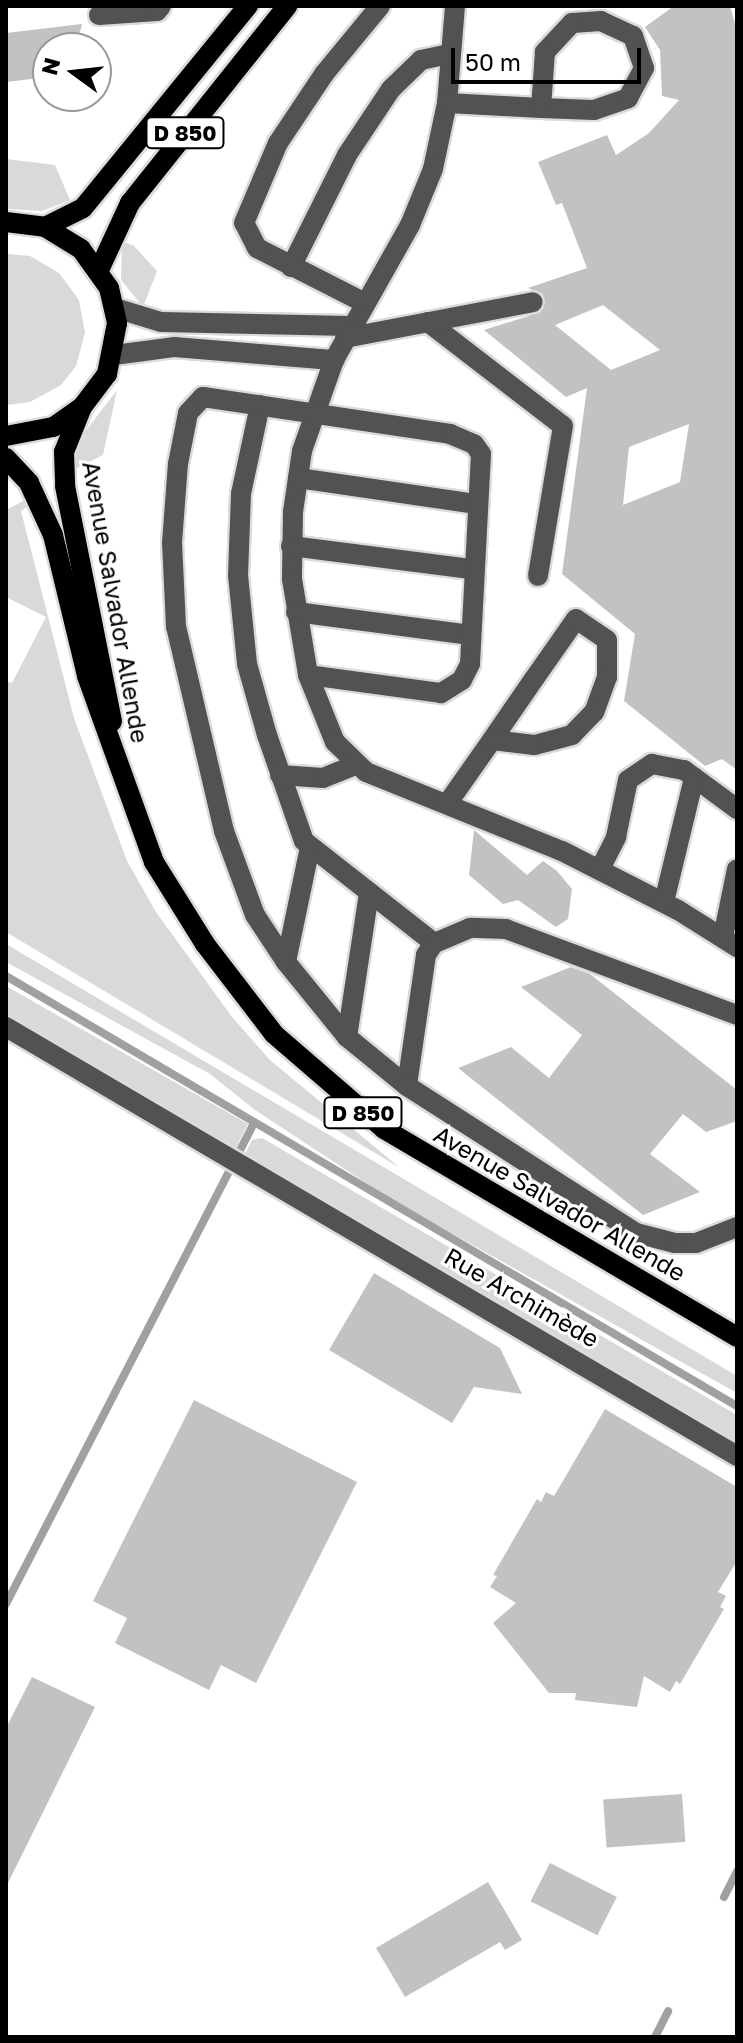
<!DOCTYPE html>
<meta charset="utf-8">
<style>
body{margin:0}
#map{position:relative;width:743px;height:2043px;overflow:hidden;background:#fff;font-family:"Golos Text",sans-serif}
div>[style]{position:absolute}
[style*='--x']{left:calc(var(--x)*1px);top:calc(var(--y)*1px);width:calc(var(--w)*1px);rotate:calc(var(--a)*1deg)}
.green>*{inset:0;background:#d9d9d9}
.stream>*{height:8px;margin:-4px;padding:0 4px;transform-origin:4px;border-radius:4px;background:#a0a0a0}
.building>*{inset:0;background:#c2c2c2;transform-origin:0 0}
.roads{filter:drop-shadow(2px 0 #dbdbdb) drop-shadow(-2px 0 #dbdbdb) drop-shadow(0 2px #dbdbdb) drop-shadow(0 -2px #dbdbdb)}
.minor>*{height:20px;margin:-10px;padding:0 10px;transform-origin:10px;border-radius:10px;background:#525252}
.major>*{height:20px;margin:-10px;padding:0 10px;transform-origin:10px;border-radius:10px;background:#000}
span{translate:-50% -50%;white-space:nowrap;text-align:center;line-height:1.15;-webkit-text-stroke:6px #fff;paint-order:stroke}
.shield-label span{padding:2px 6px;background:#fff;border:2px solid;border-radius:6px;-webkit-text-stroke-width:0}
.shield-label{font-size:22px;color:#000;font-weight:700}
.street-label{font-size:24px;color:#000}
.frame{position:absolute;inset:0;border:8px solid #000;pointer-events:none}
.north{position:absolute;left:32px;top:32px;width:80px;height:80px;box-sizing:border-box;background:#fff;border:2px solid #999;border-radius:50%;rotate:285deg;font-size:22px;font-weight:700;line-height:32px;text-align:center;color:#000}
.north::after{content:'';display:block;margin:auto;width:28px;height:36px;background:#000;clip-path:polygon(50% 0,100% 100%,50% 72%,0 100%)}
.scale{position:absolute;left:451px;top:48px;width:190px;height:36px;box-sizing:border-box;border:4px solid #000;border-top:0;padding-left:10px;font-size:24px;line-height:28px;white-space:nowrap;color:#000;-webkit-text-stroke:6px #fff;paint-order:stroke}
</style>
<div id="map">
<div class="green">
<i style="clip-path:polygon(6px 159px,55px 165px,70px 200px,42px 211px,6px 209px)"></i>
<i style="clip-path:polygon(122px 242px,133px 245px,157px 271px,143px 307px,121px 280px)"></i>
<i style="clip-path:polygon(7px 254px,30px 256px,59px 273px,79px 300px,85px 333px,76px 366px,61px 385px,30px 402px,7px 405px)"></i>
<i style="clip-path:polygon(117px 390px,103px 455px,75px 469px,78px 441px)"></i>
<i style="clip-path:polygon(25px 500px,28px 506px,21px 511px,74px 718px,127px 861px,156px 912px,232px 1017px,270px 1060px,400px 1168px,6px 932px,6px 681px,12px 683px,46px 617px,6px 597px,6px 510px)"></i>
<i style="clip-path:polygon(6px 944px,737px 1376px,737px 1393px,392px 1200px,255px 1110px,210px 1074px,6px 962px)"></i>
<i style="clip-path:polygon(6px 986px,248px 1124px,236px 1148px,6px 1014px)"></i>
<i style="clip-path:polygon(262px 1138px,737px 1415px,737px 1443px,257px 1164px,245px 1154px,252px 1140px)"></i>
</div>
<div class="stream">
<i style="--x:6;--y:976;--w:848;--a:30.47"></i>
<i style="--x:6;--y:1604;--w:541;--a:-62.72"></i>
<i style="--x:724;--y:1897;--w:29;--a:-63"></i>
<i style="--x:655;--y:2037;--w:29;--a:-63"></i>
</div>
<div class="building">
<i style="clip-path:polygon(evenodd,674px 6px,730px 6px,737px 30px,737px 770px,722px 759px,705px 766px,624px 701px,635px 634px,562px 574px,587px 388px,566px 397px,484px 330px,541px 312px,543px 294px,528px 288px,587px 268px,562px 203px,556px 205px,538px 162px,607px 135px,616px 155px,649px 133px,679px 100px,662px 96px,660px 50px,645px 27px,674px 6px,603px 305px,660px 350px,611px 370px,555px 325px,603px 305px,674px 6px,689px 424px,680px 482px,623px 505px,629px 447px,689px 424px)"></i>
<i style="clip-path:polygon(82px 24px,76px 48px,48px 48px,48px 77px,6px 82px,6px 33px)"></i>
<i style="clip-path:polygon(474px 830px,527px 875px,543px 861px,557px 871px,572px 889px,568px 919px,556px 927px,518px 900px,503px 904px,469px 875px)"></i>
<i style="clip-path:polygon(571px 967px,590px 974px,737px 1090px,737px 1121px,706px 1132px,683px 1114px,650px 1154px,700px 1192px,643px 1215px,458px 1068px,511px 1047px,549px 1078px,582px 1035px,521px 987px)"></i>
<i style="clip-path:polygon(374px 1273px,500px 1348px,522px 1394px,474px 1387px,452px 1423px,329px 1350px)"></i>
<i style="clip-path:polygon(194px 1400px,357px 1482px,256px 1683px,221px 1665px,209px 1690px,115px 1643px,127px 1618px,93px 1601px)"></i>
<i style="clip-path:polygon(605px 1409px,737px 1487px,737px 1561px,718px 1592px,726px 1596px,720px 1607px,724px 1609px,680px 1684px,676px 1681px,670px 1692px,644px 1676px,637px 1707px,575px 1700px,576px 1693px,549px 1693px,493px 1623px,516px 1603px,490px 1587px,497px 1576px,493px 1575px,537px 1499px,541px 1502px,546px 1492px,554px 1496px)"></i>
<i style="clip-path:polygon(32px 1677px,95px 1707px,6px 1887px,6px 1728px)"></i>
<i style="left:682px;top:1794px;width:48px;height:79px;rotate:86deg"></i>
<i style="left:550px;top:1863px;width:75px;height:43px;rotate:27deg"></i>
<i style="clip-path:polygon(488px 1882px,522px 1940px,505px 1950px,500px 1942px,405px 1997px,376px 1948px)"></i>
</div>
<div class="roads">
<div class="minor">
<i style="--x:455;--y:6;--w:97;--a:94.7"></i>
<i style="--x:447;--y:103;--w:67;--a:102"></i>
<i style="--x:433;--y:169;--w:61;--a:112.3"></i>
<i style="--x:410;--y:225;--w:155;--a:119.4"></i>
<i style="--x:334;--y:360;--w:96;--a:109.4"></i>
<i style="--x:302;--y:451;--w:62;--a:98.4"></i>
<i style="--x:293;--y:512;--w:67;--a:90.9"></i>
<i style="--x:292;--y:579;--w:97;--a:80.5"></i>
<i style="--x:308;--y:675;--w:72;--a:68.1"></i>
<i style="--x:335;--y:742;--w:43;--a:44.1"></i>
<i style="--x:366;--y:772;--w:211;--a:22"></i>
<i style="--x:562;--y:851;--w:130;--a:27"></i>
<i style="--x:678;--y:910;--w:70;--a:32.1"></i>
<i style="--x:99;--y:15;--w:58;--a:-3.9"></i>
<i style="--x:157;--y:11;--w:6;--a:-51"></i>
<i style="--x:447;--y:103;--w:94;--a:3"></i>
<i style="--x:541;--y:108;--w:53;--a:2.2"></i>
<i style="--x:594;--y:110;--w:36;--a:-19"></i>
<i style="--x:628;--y:98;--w:34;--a:-62"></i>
<i style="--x:644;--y:68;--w:34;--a:-109"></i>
<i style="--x:633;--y:36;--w:35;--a:-155"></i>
<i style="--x:601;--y:21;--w:29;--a:176"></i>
<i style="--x:572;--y:23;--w:40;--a:133"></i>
<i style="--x:545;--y:52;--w:56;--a:94.1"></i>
<i style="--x:291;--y:267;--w:125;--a:-63.4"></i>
<i style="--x:347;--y:155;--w:79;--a:-56.3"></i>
<i style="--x:391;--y:89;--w:42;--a:-44"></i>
<i style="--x:421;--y:60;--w:30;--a:-12"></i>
<i style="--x:363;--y:302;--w:119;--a:-153"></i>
<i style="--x:257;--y:248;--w:28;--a:-117"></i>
<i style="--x:244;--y:223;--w:87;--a:-67"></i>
<i style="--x:278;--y:143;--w:83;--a:-56.3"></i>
<i style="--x:324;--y:74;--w:88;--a:-50.5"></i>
<i style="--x:115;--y:308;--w:48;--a:16.9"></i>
<i style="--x:161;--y:322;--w:189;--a:1.2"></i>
<i style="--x:428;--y:322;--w:170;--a:37.6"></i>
<i style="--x:563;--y:426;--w:152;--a:99.5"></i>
<i style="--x:345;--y:338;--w:191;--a:-10.8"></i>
<i style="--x:114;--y:355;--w:62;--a:-7.5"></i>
<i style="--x:175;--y:347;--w:160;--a:4.7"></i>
<i style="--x:260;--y:405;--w:91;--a:102.1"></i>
<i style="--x:241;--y:494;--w:81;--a:92.1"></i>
<i style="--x:238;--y:575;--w:89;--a:84.2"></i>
<i style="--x:247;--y:664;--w:74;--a:74.3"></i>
<i style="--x:267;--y:735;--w:112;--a:70.8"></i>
<i style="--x:304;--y:841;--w:165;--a:38.1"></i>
<i style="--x:298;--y:478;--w:181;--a:8.3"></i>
<i style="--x:291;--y:546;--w:181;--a:7.3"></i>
<i style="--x:296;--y:612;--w:176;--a:7.5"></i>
<i style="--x:280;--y:775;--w:43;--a:4"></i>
<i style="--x:323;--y:778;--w:35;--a:-22"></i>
<i style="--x:447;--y:804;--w:78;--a:-54.9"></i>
<i style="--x:492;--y:740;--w:74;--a:-55.5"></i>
<i style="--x:534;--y:679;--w:73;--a:-55"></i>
<i style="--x:576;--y:619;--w:37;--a:34"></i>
<i style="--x:607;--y:640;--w:37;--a:90"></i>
<i style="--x:607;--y:677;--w:37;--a:110"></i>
<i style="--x:594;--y:712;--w:32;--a:134"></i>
<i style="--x:572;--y:735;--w:39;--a:165"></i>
<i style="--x:534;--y:745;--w:42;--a:-173.2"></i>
<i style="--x:310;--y:847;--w:117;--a:101.8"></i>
<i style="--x:286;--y:962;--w:97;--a:50.9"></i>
<i style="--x:347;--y:1037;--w:77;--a:39.2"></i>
<i style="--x:600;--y:869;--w:36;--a:-63"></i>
<i style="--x:616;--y:837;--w:58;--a:-78.1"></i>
<i style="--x:628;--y:780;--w:29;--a:-34"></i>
<i style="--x:652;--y:764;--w:33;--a:11"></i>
<i style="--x:684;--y:770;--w:66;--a:36.3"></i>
<i style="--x:664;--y:902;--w:128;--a:-76.4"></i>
<i style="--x:723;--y:937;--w:69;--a:-78.4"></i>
<i style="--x:286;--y:962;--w:56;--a:-123.4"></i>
<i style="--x:255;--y:915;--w:90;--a:-110.3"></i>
<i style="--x:224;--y:831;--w:210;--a:-103.2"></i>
<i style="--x:176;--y:627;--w:84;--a:-92.7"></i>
<i style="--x:172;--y:543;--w:79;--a:-85.7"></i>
<i style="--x:178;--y:464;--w:52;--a:-78.9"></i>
<i style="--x:188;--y:413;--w:22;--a:-47"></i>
<i style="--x:203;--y:397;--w:250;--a:8.5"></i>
<i style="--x:450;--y:434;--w:26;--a:23"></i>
<i style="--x:474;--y:444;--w:12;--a:55"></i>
<i style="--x:481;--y:454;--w:210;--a:93"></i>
<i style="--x:470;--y:664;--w:18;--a:117"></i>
<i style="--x:462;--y:680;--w:25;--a:148"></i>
<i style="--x:441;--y:693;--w:134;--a:-172.3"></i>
<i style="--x:737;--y:1015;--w:246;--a:-159.6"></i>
<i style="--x:506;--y:929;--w:36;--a:-178"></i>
<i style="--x:470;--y:928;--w:39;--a:157"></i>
<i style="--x:434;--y:943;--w:14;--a:124"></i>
<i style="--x:426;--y:955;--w:132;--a:98.3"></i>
<i style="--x:407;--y:1086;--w:272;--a:32.7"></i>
<i style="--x:636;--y:1233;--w:40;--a:14.4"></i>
<i style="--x:675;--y:1243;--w:21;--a:0"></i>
<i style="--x:696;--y:1243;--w:44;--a:-21.3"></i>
<i style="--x:6;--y:1027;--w:848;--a:30.41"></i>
<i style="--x:347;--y:1037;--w:146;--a:-81.3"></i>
</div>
<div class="major">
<i style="--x:6;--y:222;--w:39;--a:7"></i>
<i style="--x:45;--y:227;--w:42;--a:31.4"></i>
<i style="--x:81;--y:249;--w:48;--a:54.3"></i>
<i style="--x:109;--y:288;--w:36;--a:77"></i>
<i style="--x:117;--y:323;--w:52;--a:101.1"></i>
<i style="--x:107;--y:374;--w:41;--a:127.1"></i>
<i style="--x:82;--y:407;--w:35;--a:145"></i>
<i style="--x:53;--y:427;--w:48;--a:169.2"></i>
<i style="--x:45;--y:227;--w:42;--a:-26.6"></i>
<i style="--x:83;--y:208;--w:261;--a:-50.8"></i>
<i style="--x:99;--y:270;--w:74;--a:-65.2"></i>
<i style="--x:130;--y:203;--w:252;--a:-51.4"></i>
<i style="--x:82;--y:407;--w:48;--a:111.8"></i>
<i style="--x:64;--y:452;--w:34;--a:88"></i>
<i style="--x:65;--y:486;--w:240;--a:78.7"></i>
<i style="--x:6;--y:458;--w:34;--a:47"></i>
<i style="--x:29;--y:483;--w:57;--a:65.2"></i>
<i style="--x:53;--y:535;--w:145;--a:76.4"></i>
<i style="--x:87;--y:676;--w:198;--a:70.2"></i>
<i style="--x:154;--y:862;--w:97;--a:58.1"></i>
<i style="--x:205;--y:944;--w:113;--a:52.5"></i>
<i style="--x:274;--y:1034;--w:145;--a:40.8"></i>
<i style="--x:384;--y:1129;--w:410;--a:30.5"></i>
</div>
</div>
<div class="shield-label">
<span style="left:185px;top:133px">D 850</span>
<span style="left:363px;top:1113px">D 850</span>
</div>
<div class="street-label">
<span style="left:116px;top:602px;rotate:80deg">Avenue Salvador Allende</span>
<span style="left:560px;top:1203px;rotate:30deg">Avenue Salvador Allende</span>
<span style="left:522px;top:1297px;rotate:30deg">Rue Archimède</span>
</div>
<div class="frame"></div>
<div class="north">N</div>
<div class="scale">50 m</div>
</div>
